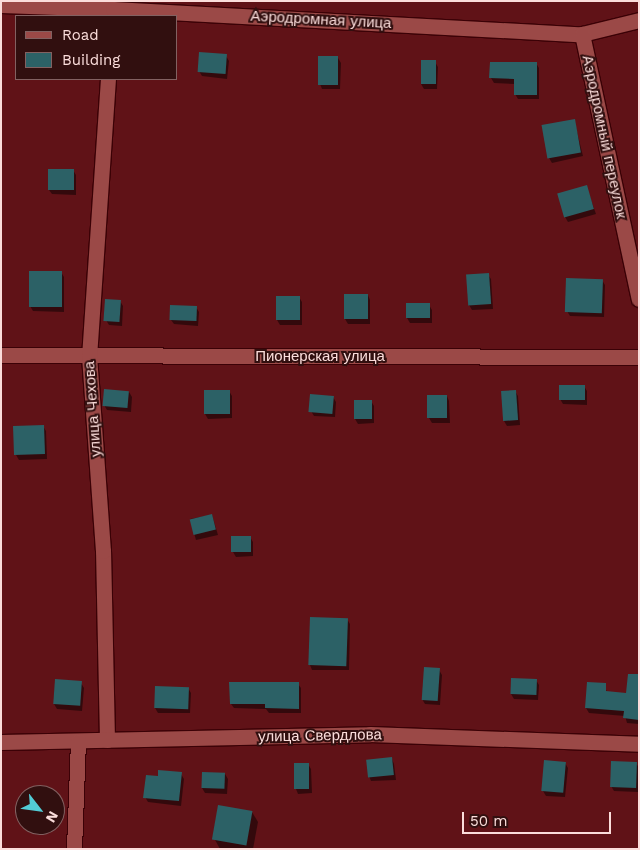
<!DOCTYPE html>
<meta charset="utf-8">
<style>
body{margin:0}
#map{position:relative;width:640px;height:850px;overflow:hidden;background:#601217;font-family:"Work Sans",sans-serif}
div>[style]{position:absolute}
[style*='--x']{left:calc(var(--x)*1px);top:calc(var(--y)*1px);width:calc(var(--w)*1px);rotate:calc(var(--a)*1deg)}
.shadow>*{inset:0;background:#0007}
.building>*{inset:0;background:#2c6166;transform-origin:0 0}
.roads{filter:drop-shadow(1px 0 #3b0106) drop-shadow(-1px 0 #3b0106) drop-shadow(0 1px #3b0106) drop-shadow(0 -1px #3b0106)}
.street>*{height:15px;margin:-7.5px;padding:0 7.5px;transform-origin:7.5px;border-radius:7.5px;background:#9b4947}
span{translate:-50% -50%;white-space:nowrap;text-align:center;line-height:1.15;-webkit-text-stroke:4px #310f0f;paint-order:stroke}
.street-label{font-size:15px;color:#fbdddb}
.frame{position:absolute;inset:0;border:2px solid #fbdddb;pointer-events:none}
.legend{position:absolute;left:15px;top:15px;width:162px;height:65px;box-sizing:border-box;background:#310f0f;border:1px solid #826161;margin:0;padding:6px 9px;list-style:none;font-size:15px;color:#fbdddb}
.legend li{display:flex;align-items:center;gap:10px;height:25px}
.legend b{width:25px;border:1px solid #826161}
.north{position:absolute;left:15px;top:785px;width:50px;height:50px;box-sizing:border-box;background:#310f0f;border:1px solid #826161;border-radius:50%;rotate:120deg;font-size:14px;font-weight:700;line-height:20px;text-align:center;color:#fbdddb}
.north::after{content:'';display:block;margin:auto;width:18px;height:22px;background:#52ccd6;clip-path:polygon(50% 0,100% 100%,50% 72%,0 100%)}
.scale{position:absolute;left:462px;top:812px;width:149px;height:22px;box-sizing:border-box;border:2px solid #fbdddb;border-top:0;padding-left:6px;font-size:15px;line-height:18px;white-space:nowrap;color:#fbdddb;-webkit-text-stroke:4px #310f0f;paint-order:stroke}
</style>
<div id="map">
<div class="shadow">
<i style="clip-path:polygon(226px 56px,229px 61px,227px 79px,202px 76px,199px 71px)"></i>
<i style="clip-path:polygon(338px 58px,341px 63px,340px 89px,322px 89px,320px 84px)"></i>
<i style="clip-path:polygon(435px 62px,438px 67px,437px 89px,424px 89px,421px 84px)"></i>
<i style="clip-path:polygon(536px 63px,539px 68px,539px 99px,518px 99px,515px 94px,515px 84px,494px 83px,491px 78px)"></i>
<i style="clip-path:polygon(574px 120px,583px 156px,552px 163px,549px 158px)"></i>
<i style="clip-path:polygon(73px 170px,76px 175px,76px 195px,52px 194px,49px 190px)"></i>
<i style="clip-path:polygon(586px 186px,596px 214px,568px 222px,565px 217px)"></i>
<i style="clip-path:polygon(61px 272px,64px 277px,64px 312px,33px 311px,30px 306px)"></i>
<i style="clip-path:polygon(488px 275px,491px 279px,493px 309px,472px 310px,469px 305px,468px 276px)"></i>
<i style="clip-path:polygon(602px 280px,605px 285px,604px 317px,570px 316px,567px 311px)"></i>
<i style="clip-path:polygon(368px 295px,370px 300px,370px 324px,348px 324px,345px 319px)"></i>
<i style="clip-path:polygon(277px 297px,299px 297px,302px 302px,302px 325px,280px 325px,277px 320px)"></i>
<i style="clip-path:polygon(120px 301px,123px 306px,122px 326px,109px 325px,106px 320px)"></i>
<i style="clip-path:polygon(429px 305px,432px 310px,432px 323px,410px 323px,407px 318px)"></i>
<i style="clip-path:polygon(196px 307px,199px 312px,198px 326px,174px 324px,171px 320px)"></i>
<i style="clip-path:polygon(584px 386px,587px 391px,587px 405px,563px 404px,560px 399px)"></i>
<i style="clip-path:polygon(229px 391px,232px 396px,232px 418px,208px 419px,205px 414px)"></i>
<i style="clip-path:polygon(515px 391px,518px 396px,520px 425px,507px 426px,504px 421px)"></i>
<i style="clip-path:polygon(129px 392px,132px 397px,131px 412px,107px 410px,104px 405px)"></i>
<i style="clip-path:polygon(429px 396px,447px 396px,449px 401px,450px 423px,432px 423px,429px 418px)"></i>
<i style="clip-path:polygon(333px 397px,336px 402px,335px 417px,314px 416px,311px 411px)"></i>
<i style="clip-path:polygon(371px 401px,374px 406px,374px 423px,358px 424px,355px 419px)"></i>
<i style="clip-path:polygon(43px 426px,46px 431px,47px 459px,19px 460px,16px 455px,15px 428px)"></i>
<i style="clip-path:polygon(212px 515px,218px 535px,196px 540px,190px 519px)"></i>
<i style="clip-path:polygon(250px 537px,253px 542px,253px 556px,236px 557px,233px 552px)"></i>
<i style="clip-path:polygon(347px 619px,350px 624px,349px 670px,312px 670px,310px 665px)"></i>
<i style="clip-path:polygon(439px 670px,442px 675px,440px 705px,425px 704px,422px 699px)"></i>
<i style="clip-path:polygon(56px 680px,81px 683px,84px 688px,82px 711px,57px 709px,54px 704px)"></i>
<i style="clip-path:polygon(536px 680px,539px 685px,538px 700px,514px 699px,511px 694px)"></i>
<i style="clip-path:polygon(298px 684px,301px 688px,301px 713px,269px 713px,266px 709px,234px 708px,231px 704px)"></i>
<i style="clip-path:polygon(604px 685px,607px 692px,639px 695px,639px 724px,627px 723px,625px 716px,589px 713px,586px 708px)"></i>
<i style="clip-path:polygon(188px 688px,191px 693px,190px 713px,158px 713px,155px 708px)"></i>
<i style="clip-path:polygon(392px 759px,394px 764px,396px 780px,371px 781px,369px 776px)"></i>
<i style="clip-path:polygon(565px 763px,568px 768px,565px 797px,546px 796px,543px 791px)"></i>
<i style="clip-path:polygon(636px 763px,639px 768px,638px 792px,614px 791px,611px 786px)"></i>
<i style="clip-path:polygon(308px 764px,311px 769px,312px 793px,298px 794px,296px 789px)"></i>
<i style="clip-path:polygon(181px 774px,184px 779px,181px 806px,148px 802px,145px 797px,159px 777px)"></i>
<i style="clip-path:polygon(225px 774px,228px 779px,227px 794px,205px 793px,202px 788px)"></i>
<i style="clip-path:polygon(252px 812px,258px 822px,253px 849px,220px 849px,214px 838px)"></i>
</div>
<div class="building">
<i style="left:199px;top:52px;width:28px;height:20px;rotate:4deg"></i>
<i style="left:318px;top:56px;width:20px;height:29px"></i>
<i style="left:421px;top:60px;width:15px;height:24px"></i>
<i style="clip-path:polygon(490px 62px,537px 62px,537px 95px,514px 95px,514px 79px,489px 78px)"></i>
<i style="left:575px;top:119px;width:34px;height:34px;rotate:80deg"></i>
<i style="left:48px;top:169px;width:26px;height:21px"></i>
<i style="left:587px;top:185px;width:25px;height:31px;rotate:74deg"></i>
<i style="left:29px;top:271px;width:33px;height:36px"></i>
<i style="left:489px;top:273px;width:31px;height:23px;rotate:86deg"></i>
<i style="left:566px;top:278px;width:37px;height:34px;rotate:2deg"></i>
<i style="left:344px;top:294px;width:24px;height:25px"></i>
<i style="left:276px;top:296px;width:24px;height:24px"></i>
<i style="left:105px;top:299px;width:16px;height:22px;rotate:4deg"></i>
<i style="left:430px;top:303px;width:15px;height:24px;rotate:90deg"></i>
<i style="left:170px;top:305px;width:27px;height:15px;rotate:2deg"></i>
<i style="left:559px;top:385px;width:26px;height:15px"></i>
<i style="left:104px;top:389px;width:25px;height:17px;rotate:5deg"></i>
<i style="left:204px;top:390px;width:26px;height:24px"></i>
<i style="left:516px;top:390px;width:30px;height:15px;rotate:86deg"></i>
<i style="left:310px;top:394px;width:24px;height:18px;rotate:5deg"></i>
<i style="left:427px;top:395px;width:20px;height:23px"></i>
<i style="left:354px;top:400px;width:18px;height:19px"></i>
<i style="left:44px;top:425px;width:29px;height:31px;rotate:88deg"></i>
<i style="left:212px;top:514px;width:16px;height:23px;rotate:76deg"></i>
<i style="left:231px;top:536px;width:20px;height:16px"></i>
<i style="left:310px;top:617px;width:38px;height:48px;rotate:2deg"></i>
<i style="left:424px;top:667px;width:16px;height:33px;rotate:4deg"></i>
<i style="clip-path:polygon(628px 674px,639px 674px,639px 720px,623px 718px,624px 711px,585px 708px,587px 682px,606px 683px,606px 691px,626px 693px)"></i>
<i style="left:511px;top:678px;width:26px;height:16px;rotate:2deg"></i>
<i style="left:55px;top:679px;width:27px;height:25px;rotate:4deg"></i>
<i style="clip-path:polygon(229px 682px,299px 682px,299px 709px,265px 708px,265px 704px,230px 704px)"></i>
<i style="left:155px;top:686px;width:34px;height:22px;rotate:2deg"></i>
<i style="left:392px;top:757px;width:18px;height:26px;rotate:84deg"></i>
<i style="left:544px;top:760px;width:22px;height:31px;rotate:5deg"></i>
<i style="left:611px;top:761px;width:26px;height:26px;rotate:2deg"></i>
<i style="left:294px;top:763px;width:15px;height:26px"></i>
<i style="clip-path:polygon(158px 770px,182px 772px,179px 801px,143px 798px,146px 775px,158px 776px)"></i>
<i style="left:202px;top:772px;width:23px;height:16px;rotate:2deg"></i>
<i style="left:218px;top:805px;width:35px;height:35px;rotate:10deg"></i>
</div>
<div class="roads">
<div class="street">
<i style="--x:1;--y:5;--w:112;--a:2"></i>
<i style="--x:113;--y:9;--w:470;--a:3.1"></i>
<i style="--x:582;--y:34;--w:59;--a:-13.8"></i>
<i style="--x:582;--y:34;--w:271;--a:77.9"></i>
<i style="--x:1;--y:355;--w:638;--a:0.18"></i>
<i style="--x:107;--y:740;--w:189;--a:-91.2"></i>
<i style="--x:103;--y:551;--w:195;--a:-94.1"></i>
<i style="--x:89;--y:357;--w:279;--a:-86.1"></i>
<i style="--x:1;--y:742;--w:369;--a:-1.2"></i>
<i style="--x:370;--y:734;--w:269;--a:2.1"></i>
<i style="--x:74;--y:849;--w:108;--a:-87.9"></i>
</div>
</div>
<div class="street-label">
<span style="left:321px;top:20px;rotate:3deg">Аэродромная улица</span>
<span style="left:604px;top:137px;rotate:78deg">Аэродромный переулок</span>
<span style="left:320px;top:357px">Пионерская улица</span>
<span style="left:93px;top:409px;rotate:-94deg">улица Чехова</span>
<span style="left:320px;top:736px;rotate:-1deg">улица Свердлова</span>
</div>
<div class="frame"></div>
<ul class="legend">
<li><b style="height:6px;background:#9b4947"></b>Road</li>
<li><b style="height:14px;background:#2c6166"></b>Building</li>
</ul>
<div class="north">N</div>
<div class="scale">50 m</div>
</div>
